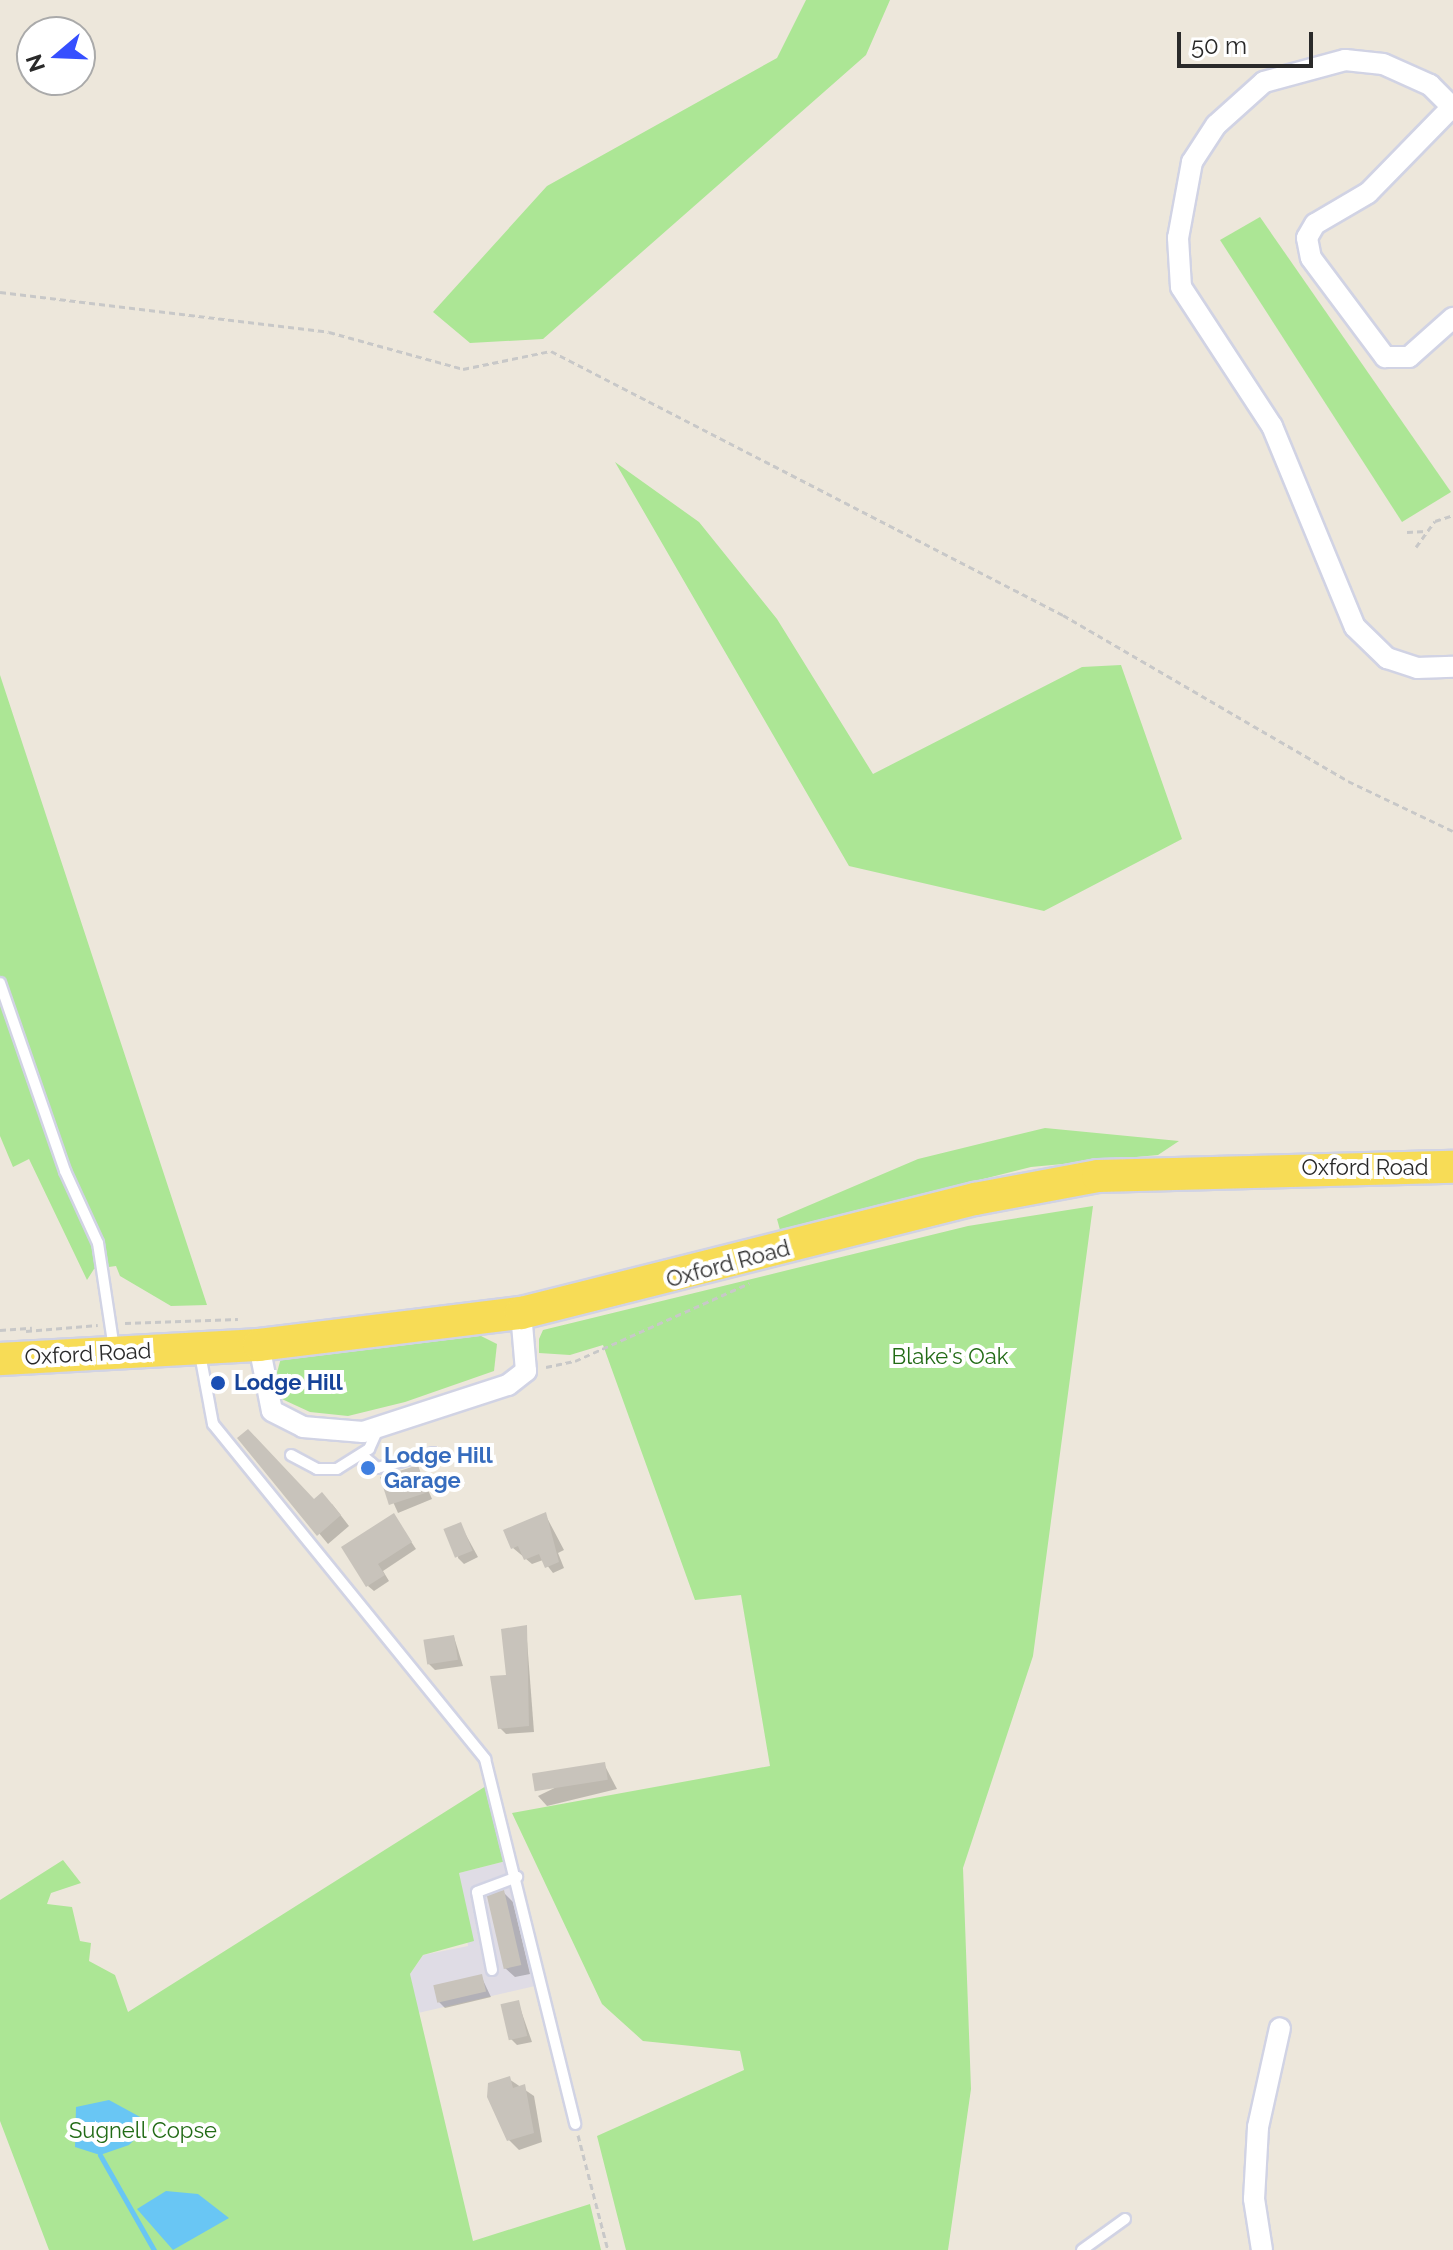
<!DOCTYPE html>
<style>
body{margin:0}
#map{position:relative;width:1453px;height:2250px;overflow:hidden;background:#ede7db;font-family:Raleway,sans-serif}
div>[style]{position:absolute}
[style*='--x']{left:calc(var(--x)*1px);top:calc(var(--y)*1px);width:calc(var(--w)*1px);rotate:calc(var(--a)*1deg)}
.industrial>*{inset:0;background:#dfdce5}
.green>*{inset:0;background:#ace695}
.water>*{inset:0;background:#69c6f4}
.shadow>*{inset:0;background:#0003}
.stream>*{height:5px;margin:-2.5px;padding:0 2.5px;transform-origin:2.5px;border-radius:2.5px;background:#69c6f4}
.building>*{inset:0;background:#c8c3bb;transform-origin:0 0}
.path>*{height:3px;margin-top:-1.5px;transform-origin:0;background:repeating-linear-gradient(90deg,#c8c8c8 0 6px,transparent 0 10px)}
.roads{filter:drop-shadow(2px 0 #d1d3e4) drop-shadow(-2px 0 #d1d3e4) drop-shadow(0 2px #d1d3e4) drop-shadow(0 -2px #d1d3e4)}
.service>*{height:10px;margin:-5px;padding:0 5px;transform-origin:5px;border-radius:5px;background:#fff}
.minor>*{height:20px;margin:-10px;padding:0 10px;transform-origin:10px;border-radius:10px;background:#fff}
.primary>*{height:32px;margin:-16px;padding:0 16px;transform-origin:16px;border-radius:16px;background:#f7dc56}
.dots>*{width:22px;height:22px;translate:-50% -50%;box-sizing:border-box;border:4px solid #fff;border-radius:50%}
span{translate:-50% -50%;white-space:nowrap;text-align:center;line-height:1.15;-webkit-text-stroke:8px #fff;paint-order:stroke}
.street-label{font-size:22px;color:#2a2a2a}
.park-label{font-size:22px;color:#226b16}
.transit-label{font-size:22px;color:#164399;font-weight:700}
.left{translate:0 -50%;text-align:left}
.shop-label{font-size:22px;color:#366cbe;font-weight:700}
.north{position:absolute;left:16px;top:16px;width:80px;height:80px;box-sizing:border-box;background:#fff;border:2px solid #aaa;border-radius:50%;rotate:251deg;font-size:22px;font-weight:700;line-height:32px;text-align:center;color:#2a2a2a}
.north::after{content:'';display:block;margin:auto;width:28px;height:36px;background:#364fff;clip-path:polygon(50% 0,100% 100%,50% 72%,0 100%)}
.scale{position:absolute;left:1177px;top:32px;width:136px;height:36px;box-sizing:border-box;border:4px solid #2a2a2a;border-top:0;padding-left:10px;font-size:24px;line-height:28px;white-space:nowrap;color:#2a2a2a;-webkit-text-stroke:6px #fff;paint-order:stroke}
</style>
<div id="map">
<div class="industrial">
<i style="clip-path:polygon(506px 1861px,535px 1986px,418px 2013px,410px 1974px,423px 1955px,468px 1946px,459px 1873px)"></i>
</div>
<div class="green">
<i style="clip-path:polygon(806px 0,890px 0,866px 55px,543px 339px,470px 343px,433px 312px,547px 186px,777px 58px)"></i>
<i style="clip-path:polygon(1260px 217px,1451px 492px,1402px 522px,1220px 240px)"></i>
<i style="clip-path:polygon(615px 462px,699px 522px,777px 619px,873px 774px,1082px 667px,1121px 665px,1182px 839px,1044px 911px,849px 866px)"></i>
<i style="clip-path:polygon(0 675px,207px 1305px,171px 1306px,120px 1276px,116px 1266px,94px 1269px,87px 1280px,29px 1159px,13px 1167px,0 1136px)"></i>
<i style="clip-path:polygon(1045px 1128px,1179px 1141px,1158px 1155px,1031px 1167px,780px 1230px,777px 1219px,918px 1159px)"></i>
<i style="clip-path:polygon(1093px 1206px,1033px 1656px,963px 1868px,971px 2089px,948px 2250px,626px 2250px,597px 2136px,744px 2070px,740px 2051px,643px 2041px,602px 2004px,512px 1813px,770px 1766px,741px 1595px,695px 1600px,603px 1345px,570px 1355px,539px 1353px,539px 1339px,543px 1330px,968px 1226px)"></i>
<i style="clip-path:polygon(477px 1334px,497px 1344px,494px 1371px,405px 1402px,348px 1416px,310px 1412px,271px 1394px,281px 1358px)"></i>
<i style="clip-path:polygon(486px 1786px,506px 1861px,459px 1873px,474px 1941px,423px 1955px,410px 1974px,473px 2241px,590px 2204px,601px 2250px,49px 2250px,0 2121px,0 1900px,63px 1860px,81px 1883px,51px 1893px,47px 1904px,72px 1907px,80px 1941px,91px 1943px,89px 1961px,115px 1975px,128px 2012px)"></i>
</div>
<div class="water">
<i style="clip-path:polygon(109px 2100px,142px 2118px,145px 2129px,129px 2145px,100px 2155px,75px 2147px,76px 2107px)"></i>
<i style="clip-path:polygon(166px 2191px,198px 2194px,229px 2218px,173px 2250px,137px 2209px)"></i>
</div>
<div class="shadow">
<i style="clip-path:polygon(240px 1438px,314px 1501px,332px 1504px,349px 1526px,328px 1544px)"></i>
<i style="clip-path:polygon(418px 1467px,432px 1499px,398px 1513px,382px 1477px)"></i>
<i style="clip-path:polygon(545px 1514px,564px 1550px,558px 1553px,564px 1568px,553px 1573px,543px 1560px,532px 1564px,513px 1548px)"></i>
<i style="clip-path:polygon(394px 1516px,416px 1549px,383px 1571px,389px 1581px,374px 1591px,368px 1586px)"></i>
<i style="clip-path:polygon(460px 1524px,478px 1557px,464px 1564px,458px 1558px)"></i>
<i style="clip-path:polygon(526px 1627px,534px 1732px,506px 1734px,500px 1728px,508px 1676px)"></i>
<i style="clip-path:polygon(454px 1637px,463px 1666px,435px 1670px,429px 1664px)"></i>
<i style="clip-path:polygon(604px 1764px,617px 1789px,547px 1806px,538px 1796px)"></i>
<i style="clip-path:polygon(504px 1893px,513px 1902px,530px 1974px,515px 1977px,505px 1968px)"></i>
<i style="clip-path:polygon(481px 1976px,491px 1997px,445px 2008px,439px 2002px)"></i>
<i style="clip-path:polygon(518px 2002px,532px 2042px,517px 2045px,511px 2039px)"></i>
<i style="clip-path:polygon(509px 2079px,534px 2096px,542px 2142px,519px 2150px,509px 2140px)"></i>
</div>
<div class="stream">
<i style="--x:100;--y:2155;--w:109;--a:60.4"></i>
</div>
<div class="building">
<i style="clip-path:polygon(248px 1429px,314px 1499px,322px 1492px,341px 1515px,317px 1536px,237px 1438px)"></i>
<i style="left:418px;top:1465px;width:29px;height:40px;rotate:72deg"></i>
<i style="clip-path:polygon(546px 1512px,559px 1562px,545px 1568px,539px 1554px,524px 1560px,518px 1546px,511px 1549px,503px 1530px)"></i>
<i style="clip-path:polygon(394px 1513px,412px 1542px,378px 1564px,385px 1575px,366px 1587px,341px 1547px)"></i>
<i style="left:461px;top:1522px;width:31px;height:19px;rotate:68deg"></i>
<i style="clip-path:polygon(527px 1625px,529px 1726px,498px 1729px,490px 1676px,506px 1675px,501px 1629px)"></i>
<i style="left:454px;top:1635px;width:25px;height:31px;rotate:81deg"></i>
<i style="left:605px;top:1762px;width:18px;height:74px;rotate:81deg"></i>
<i style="left:504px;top:1890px;width:77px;height:18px;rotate:77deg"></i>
<i style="left:482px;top:1974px;width:18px;height:50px;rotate:77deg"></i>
<i style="left:519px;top:2000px;width:37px;height:19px;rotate:77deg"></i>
<i style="clip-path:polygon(510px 2076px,513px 2088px,525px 2084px,534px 2133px,507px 2141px,487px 2097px,488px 2083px)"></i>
</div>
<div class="path">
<i style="--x:0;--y:292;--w:331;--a:6.9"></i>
<i style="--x:329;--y:332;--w:139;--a:15.4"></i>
<i style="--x:463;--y:369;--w:90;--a:-11.6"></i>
<i style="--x:551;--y:351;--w:576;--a:27.28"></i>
<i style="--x:1063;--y:615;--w:330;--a:30.2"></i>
<i style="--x:1348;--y:781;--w:116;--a:25.5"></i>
<i style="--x:1407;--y:532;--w:19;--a:-3"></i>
<i style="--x:1416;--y:547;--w:32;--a:-54"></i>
<i style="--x:1435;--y:521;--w:19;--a:-18"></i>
<i style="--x:125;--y:1323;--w:113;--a:-2"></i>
<i style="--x:0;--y:1330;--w:32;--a:-4"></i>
<i style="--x:26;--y:1331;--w:72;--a:-4.8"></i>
<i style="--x:546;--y:1367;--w:30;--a:-12"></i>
<i style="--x:575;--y:1361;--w:191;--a:-24.1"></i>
<i style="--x:578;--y:2135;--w:119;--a:75.4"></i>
</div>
<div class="roads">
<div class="service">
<i style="--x:0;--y:983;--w:199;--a:70.9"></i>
<i style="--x:65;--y:1171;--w:79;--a:65.4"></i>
<i style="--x:98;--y:1243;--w:107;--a:81.4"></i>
<i style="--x:200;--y:1354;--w:71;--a:79.5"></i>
<i style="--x:213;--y:1424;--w:432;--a:50.9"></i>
<i style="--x:485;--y:1759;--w:376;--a:76.1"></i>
<i style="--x:291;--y:1455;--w:30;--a:28"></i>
<i style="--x:317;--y:1469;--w:20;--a:0"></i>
<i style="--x:337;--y:1469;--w:38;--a:-32"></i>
<i style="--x:369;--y:1449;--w:22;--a:-66"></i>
<i style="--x:362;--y:1455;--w:20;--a:41"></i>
<i style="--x:377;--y:1468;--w:58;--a:-15"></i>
<i style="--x:492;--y:1970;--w:79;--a:-100.9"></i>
<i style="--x:477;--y:1892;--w:43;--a:-20.6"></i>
<i style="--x:1082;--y:2250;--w:53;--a:-35.8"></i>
</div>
<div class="minor">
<i style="--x:1452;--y:107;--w:120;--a:134.3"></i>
<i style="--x:1368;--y:193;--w:61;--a:149.7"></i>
<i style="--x:1315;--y:224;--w:16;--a:120"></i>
<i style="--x:1307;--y:238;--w:20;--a:79"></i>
<i style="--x:1311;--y:258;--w:124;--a:53.2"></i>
<i style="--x:1385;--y:357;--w:24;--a:0"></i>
<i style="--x:1409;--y:357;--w:59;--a:-41.6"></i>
<i style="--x:1453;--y:108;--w:33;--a:-135"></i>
<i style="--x:1430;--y:85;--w:51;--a:-155.9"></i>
<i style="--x:1383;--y:64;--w:38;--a:-174"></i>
<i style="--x:1345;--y:60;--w:84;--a:164.8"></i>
<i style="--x:1264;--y:82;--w:64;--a:138.1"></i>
<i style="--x:1216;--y:125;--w:44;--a:123"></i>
<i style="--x:1192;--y:162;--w:77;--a:100.4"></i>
<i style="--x:1178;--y:238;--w:49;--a:86.5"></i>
<i style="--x:1181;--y:287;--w:166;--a:56.8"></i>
<i style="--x:1272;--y:426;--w:217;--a:67.6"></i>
<i style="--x:1355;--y:627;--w:45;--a:44.1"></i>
<i style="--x:1387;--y:658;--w:32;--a:18"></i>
<i style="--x:1417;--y:668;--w:36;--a:-2"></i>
<i style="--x:259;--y:1345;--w:67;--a:78.9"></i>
<i style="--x:272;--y:1411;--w:35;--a:27"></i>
<i style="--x:303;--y:1427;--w:60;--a:4.8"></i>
<i style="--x:363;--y:1432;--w:152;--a:-18"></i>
<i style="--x:508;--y:1385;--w:23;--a:-38"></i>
<i style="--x:526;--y:1371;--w:58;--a:-94.9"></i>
<i style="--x:1262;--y:2250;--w:52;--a:-98.9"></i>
<i style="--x:1254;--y:2199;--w:72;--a:-86.8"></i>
<i style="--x:1258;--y:2127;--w:101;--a:-77.5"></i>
</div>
<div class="primary">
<i style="--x:0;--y:1359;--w:259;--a:-3.1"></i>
<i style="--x:259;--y:1345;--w:264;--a:-7"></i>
<i style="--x:521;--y:1313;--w:468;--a:-14.1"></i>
<i style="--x:975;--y:1199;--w:125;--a:-10.6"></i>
<i style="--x:1098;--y:1176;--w:355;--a:-1.5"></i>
</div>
</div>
<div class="dots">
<i style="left:218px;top:1383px;background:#1a4fb4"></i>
<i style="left:368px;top:1468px;background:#3f7fe0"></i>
</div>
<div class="street-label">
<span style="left:1365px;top:1168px">Oxford Road</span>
<span style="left:728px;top:1264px;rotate:-15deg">Oxford Road</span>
<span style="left:88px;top:1354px;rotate:-3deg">Oxford Road</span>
</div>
<div class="park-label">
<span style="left:950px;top:1357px">Blake's Oak</span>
<span style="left:143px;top:2131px">Sugnell Copse</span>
</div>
<div class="transit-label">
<span class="left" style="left:234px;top:1383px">Lodge Hill</span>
</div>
<div class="shop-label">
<span class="left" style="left:384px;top:1468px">Lodge Hill<br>Garage</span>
</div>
<div class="north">N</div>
<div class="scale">50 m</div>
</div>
